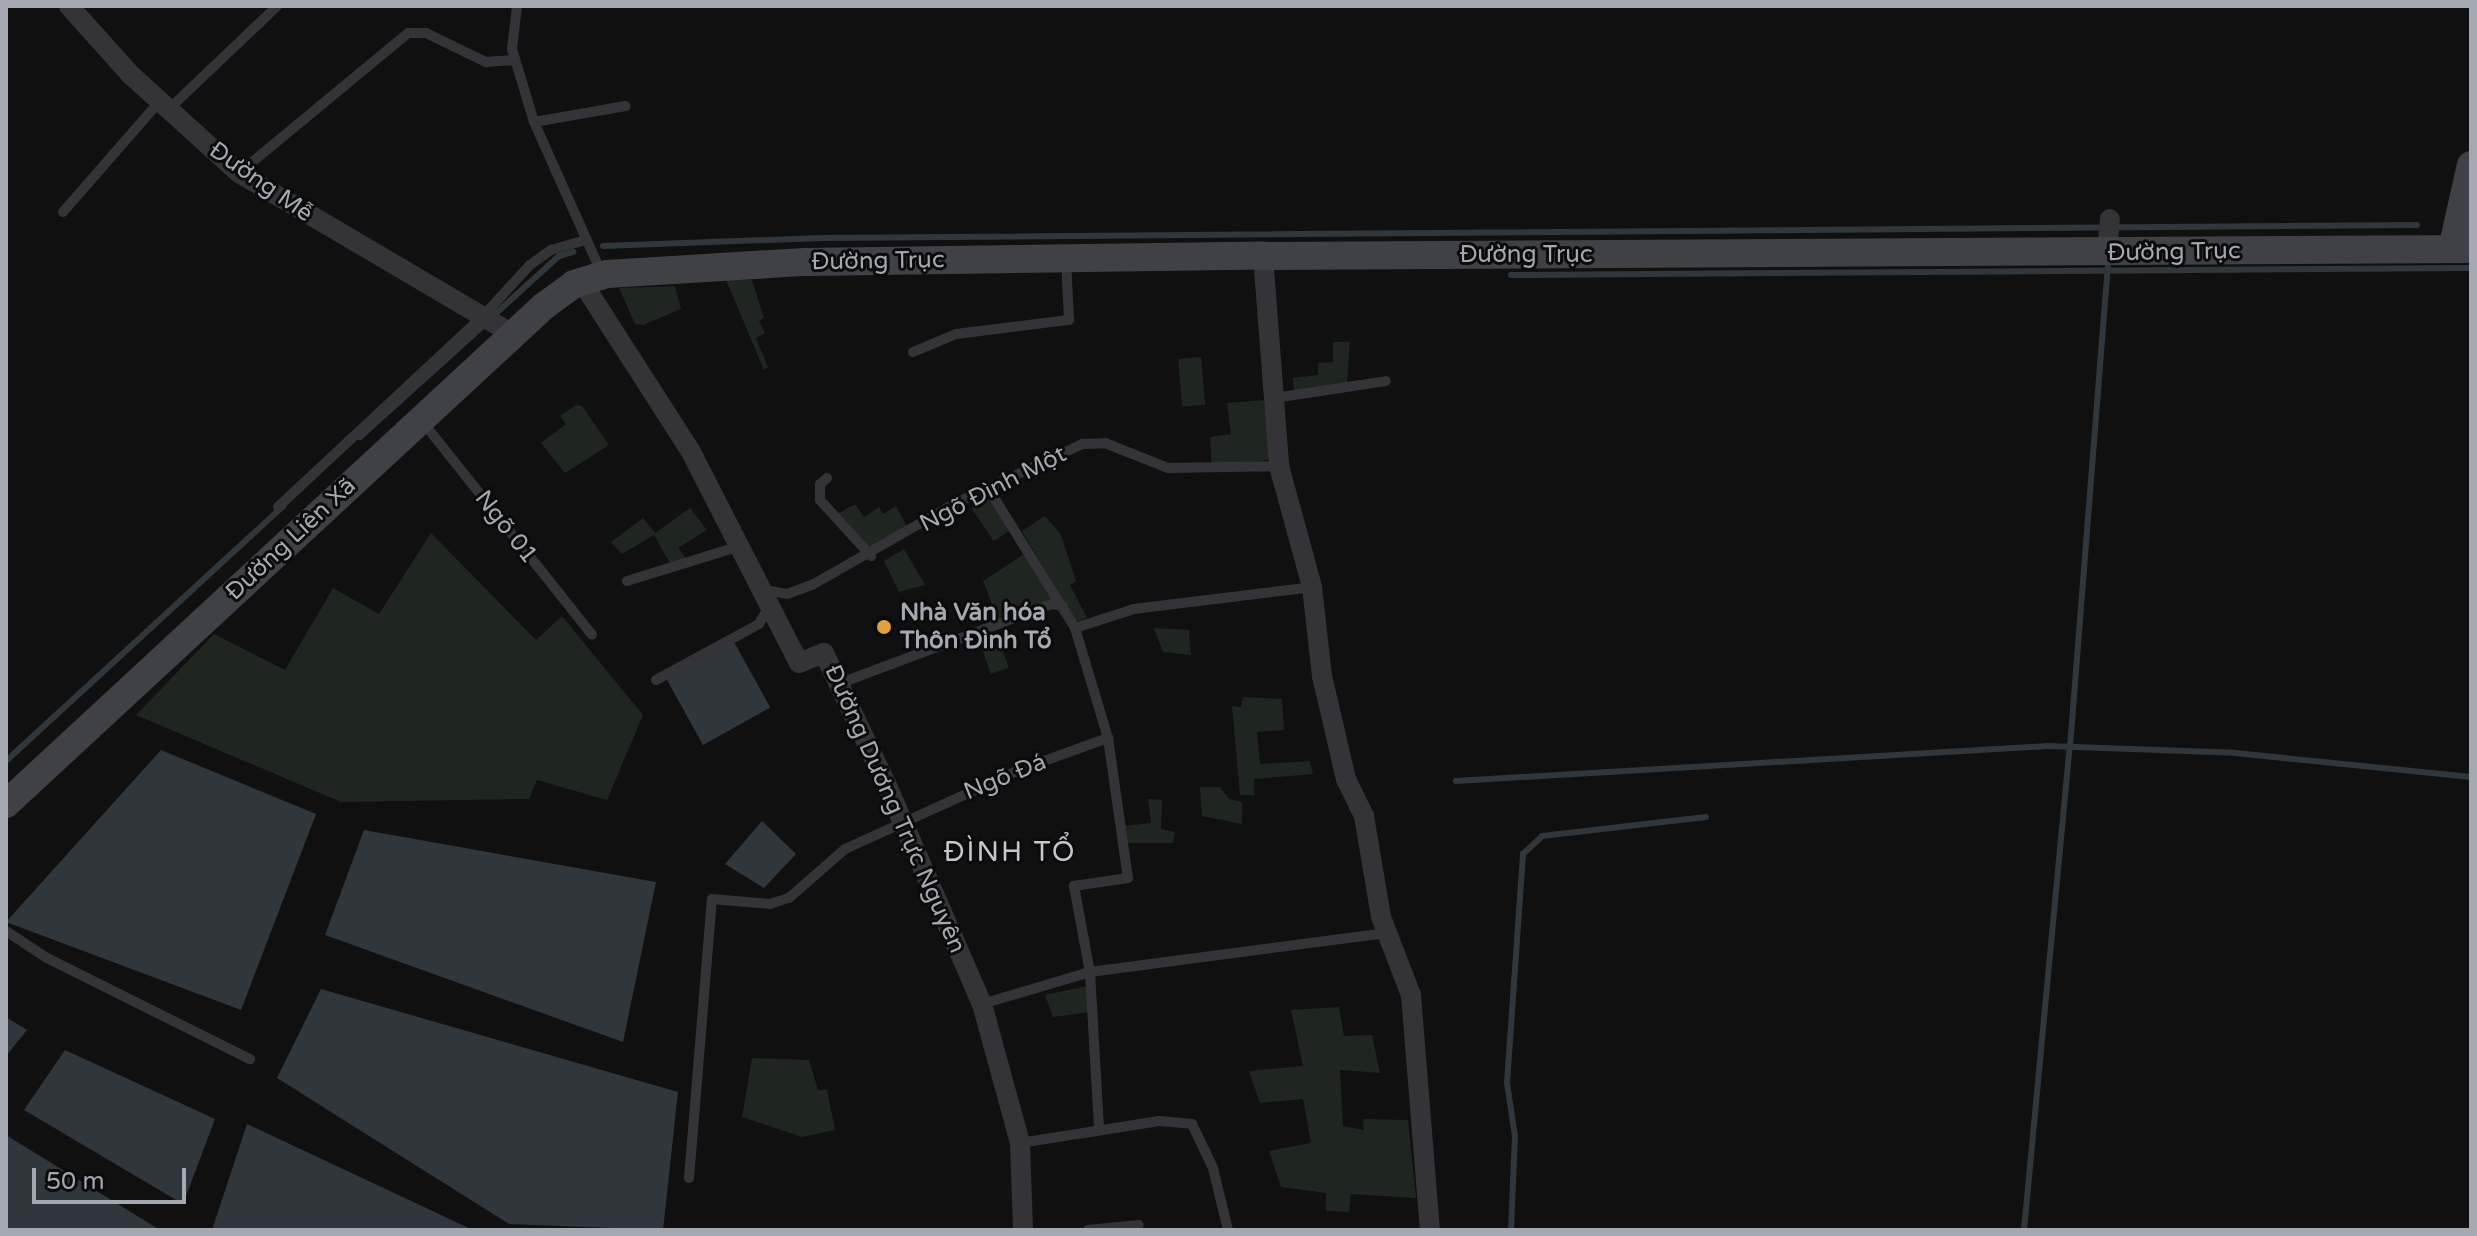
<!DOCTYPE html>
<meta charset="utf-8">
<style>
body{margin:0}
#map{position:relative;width:2477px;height:1236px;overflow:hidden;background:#101011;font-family:"Varela Round",sans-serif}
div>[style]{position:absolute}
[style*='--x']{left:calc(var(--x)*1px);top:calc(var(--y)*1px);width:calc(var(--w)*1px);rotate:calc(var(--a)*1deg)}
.green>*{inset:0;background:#1f2520;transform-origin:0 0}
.water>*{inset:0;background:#2f373c;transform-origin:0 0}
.stream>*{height:6px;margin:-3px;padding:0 3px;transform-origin:3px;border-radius:3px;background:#2f373c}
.lane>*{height:10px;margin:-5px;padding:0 5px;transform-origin:5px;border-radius:5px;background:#343438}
.street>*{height:20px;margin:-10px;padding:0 10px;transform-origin:10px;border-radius:10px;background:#343438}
.secondary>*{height:28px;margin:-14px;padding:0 14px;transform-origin:14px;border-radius:14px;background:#404146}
.dots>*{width:22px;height:22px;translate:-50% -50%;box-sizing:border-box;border:4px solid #0b0b0c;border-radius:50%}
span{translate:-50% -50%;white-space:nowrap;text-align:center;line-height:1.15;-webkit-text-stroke:6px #0b0b0c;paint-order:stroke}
.street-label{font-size:24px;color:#a3a8b1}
.poi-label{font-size:24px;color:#a3a8b1;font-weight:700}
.left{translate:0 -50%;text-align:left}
.quarter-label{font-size:28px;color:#c3c6cd;letter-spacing:2px}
.frame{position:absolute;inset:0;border:8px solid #a3a8b1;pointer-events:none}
.scale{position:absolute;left:32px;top:1168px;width:154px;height:36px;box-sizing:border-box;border:4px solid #a3a8b1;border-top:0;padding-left:10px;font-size:24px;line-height:28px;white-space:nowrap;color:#a3a8b1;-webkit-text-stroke:6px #0b0b0c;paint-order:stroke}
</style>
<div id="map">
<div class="green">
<i style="clip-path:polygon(726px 280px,752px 280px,764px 318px,759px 321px,765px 333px,756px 338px,768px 367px,764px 370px)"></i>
<i style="clip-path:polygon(675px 286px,681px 309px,643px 325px,635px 324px,619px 288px)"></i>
<i style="clip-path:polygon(1333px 342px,1350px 342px,1347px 383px,1294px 392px,1293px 378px,1318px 375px,1318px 363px,1333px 362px)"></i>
<i style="left:1201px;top:357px;width:48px;height:23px;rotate:85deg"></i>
<i style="clip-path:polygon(1264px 400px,1271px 459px,1212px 471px,1210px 437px,1231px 434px,1227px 403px)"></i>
<i style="clip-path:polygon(576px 405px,582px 406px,609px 445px,565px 473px,541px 443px,566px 424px,560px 416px)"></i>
<i style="left:988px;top:497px;width:40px;height:20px;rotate:56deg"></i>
<i style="clip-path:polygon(855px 504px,864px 517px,879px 507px,883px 514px,896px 506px,909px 530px,870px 549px,837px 514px)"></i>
<i style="clip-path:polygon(690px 508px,707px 530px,678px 548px,689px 562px,672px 567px,654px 535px,622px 554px,611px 542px,643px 518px,655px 533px)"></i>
<i style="clip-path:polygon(1045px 516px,1061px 535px,1076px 581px,1070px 585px,1087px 618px,1076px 622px,1022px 531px)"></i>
<i style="clip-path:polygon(431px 533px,536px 640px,562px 616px,643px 715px,607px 800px,537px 780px,529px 799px,341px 802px,136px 715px,214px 634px,285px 670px,333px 588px,379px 614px)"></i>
<i style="clip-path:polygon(904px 549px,925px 585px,899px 592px,884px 561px)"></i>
<i style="clip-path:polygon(1024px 554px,1057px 599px,998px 620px,983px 581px)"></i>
<i style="clip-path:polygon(1154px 628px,1189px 630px,1191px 655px,1163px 652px)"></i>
<i style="left:996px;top:631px;width:39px;height:19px;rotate:71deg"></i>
<i style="clip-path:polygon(1243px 697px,1282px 699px,1284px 730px,1257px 732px,1260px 764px,1310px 761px,1313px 774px,1254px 779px,1254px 795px,1240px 795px,1232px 706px,1241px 707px)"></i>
<i style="clip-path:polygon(1200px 787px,1220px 787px,1229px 799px,1242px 802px,1242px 824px,1202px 816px)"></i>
<i style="clip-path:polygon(1148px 799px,1162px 800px,1161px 829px,1175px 832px,1173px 843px,1126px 843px,1125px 826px,1151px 823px)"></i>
<i style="clip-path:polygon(1087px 986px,1090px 1012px,1053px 1017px,1045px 995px)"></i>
<i style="clip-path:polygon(1339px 1007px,1344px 1036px,1372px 1035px,1380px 1073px,1340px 1070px,1343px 1126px,1364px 1130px,1363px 1119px,1408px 1120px,1416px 1198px,1351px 1194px,1349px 1212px,1326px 1211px,1326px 1193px,1281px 1187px,1269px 1151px,1311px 1143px,1303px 1099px,1260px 1103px,1249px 1071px,1303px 1066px,1291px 1010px)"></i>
<i style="clip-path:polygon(752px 1058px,809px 1060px,818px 1090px,827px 1090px,835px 1130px,802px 1137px,742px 1117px)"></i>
</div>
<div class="water">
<i style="left:734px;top:642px;width:75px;height:77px;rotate:61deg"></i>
<i style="clip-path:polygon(161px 750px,316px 814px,241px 1010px,6px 922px)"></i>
<i style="clip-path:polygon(762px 821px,796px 854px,764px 888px,725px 864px)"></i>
<i style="clip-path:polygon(364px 830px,656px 882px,623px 1042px,325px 935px)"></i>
<i style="clip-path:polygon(321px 989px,678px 1092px,663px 1230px,509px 1224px,277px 1078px)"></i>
<i style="clip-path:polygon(6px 1017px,27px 1030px,6px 1056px)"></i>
<i style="clip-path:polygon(65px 1050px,215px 1119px,183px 1204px,24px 1110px)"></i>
<i style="clip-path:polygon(247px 1124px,473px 1230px,212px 1230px)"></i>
<i style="clip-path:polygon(6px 1135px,160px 1230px,6px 1230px)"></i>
</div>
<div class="stream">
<i style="--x:603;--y:246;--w:219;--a:-2.1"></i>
<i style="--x:822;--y:238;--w:1595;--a:-0.47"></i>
<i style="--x:1511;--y:275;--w:960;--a:-0.42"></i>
<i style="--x:493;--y:316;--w:89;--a:-42.3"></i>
<i style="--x:559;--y:256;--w:15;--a:-16"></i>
<i style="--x:360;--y:437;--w:169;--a:-42.1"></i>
<i style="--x:6;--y:761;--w:377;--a:-42.6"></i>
<i style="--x:1456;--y:781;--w:593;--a:-3.38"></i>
<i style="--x:2048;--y:746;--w:187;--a:2.1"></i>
<i style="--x:2235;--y:753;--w:237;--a:5.8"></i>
<i style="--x:1511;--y:1230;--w:94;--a:-87.6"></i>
<i style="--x:1515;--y:1136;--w:54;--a:-98.6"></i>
<i style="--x:1507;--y:1083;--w:230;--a:-86"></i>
<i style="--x:1523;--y:854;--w:26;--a:-43"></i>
<i style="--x:1542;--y:836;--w:165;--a:-6.6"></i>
<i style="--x:2024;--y:1230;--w:485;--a:-84.6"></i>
<i style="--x:2070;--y:747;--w:482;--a:-85.5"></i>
</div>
<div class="lane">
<i style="--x:517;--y:6;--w:43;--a:96.6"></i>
<i style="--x:512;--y:49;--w:76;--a:73.2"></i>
<i style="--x:534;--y:122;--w:167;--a:65.9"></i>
<i style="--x:169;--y:109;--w:149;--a:-43.6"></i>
<i style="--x:534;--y:122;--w:93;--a:-9.9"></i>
<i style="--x:239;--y:173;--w:219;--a:-39.6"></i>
<i style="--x:408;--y:33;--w:18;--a:0"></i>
<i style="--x:426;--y:33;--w:67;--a:25.8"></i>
<i style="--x:486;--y:62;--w:29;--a:-4"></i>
<i style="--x:63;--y:212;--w:147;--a:-48.9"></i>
<i style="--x:913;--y:352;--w:47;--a:-22.7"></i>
<i style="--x:956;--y:334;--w:114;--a:-7.1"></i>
<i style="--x:1069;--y:320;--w:61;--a:-92.8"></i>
<i style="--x:1274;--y:398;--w:113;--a:-8.6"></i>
<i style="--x:422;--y:421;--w:273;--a:51.5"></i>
<i style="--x:827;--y:478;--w:9;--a:139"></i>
<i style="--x:820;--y:484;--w:16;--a:90"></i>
<i style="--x:820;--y:500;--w:76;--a:47.7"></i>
<i style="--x:988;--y:488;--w:165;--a:58.1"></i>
<i style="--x:1075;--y:628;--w:115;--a:73.3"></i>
<i style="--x:1108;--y:738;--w:141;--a:81.9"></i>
<i style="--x:1128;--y:878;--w:55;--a:171.6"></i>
<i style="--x:1074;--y:886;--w:87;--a:79.5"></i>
<i style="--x:1090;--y:972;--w:158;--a:86.7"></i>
<i style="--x:278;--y:507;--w:282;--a:-43"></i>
<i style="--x:484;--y:315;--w:68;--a:-47.4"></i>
<i style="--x:530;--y:265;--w:26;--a:-36"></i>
<i style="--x:551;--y:250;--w:37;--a:-16"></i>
<i style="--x:627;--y:581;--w:118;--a:-17.2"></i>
<i style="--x:765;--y:590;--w:22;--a:10"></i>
<i style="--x:787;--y:594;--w:27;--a:-20"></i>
<i style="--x:812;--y:585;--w:161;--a:-29.7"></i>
<i style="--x:952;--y:505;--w:144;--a:-25.1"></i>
<i style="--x:1082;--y:444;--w:23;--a:-2"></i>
<i style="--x:1105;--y:443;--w:68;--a:21.6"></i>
<i style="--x:1168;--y:468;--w:111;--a:-1"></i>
<i style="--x:1075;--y:628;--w:62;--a:-17.9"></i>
<i style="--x:1134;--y:609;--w:179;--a:-7"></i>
<i style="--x:656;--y:680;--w:117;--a:-28.5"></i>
<i style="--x:759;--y:624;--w:20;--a:-60"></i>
<i style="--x:838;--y:684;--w:228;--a:-20.5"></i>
<i style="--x:1052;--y:604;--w:11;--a:10"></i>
<i style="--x:6;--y:931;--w:49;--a:33.4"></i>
<i style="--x:47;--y:958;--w:227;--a:26.5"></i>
<i style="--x:982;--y:1004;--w:113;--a:-16.5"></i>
<i style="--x:1090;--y:972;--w:301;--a:-7.5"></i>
<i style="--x:1020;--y:1143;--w:141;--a:-9"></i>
<i style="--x:1159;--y:1121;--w:33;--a:5"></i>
<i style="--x:1192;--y:1124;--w:49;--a:64.5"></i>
<i style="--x:1213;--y:1168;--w:64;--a:76.4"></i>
<i style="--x:689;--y:1178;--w:280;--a:-85.3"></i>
<i style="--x:712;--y:899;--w:58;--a:4.9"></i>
<i style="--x:770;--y:904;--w:20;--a:-18"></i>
<i style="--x:789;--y:898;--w:74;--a:-41.2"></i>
<i style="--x:845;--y:849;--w:191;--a:-24.4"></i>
<i style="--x:1019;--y:770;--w:95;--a:-19.8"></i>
<i style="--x:1088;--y:1230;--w:51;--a:-5.6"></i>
</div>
<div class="street">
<i style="--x:69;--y:6;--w:93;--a:48.1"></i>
<i style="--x:131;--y:75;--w:146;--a:42.2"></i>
<i style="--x:239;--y:173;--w:319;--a:30.5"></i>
<i style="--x:2107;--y:252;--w:33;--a:-85"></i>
<i style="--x:1263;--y:256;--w:211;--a:85.6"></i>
<i style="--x:1279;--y:466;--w:125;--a:74.7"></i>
<i style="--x:1312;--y:587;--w:90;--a:83.6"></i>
<i style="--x:1322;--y:676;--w:106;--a:76.9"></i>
<i style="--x:1346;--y:779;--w:41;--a:64.1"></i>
<i style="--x:1364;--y:816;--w:102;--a:80.4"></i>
<i style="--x:1381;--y:917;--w:84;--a:69"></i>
<i style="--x:1411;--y:995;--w:236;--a:85.4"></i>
<i style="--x:582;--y:282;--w:200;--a:57.3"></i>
<i style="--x:690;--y:450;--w:239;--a:62.9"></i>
<i style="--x:799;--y:663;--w:27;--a:-22"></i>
<i style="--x:824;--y:653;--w:149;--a:64.6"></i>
<i style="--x:888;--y:788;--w:236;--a:66.5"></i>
<i style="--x:982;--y:1004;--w:144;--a:74.7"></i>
<i style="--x:1020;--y:1143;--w:87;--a:88"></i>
</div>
<div class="secondary">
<i style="--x:2452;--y:249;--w:86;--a:-77.3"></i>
<i style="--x:6;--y:804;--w:733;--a:-42.79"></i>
<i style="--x:544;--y:306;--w:37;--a:-36"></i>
<i style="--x:574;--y:284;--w:34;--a:-17"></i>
<i style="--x:607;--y:274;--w:199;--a:-3.5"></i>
<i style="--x:806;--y:262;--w:457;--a:-0.8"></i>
<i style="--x:1263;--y:256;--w:1208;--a:-0.33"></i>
</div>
<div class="dots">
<i style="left:884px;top:627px;background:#dda23d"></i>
</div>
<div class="street-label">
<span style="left:261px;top:182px;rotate:35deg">Đường Mễ</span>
<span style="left:2174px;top:252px;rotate:-1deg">Đường Trục</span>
<span style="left:1526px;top:255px">Đường Trục</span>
<span style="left:878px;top:261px;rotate:-1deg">Đường Trục</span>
<span style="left:993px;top:489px;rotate:-27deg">Ngõ Đình Một</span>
<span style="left:506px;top:527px;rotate:52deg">Ngõ 01</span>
<span style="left:291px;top:539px;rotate:-43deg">Đường Liên Xã</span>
<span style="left:1005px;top:777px;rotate:-22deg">Ngõ Đá</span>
<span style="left:895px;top:809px;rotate:66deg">Đường Dương Trực Nguyên</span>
</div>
<div class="poi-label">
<span class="left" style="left:900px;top:627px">Nhà Văn hóa<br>Thôn Đình Tổ</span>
</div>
<div class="quarter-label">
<span style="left:1010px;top:852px">ĐÌNH TỔ</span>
</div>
<div class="frame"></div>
<div class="scale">50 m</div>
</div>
